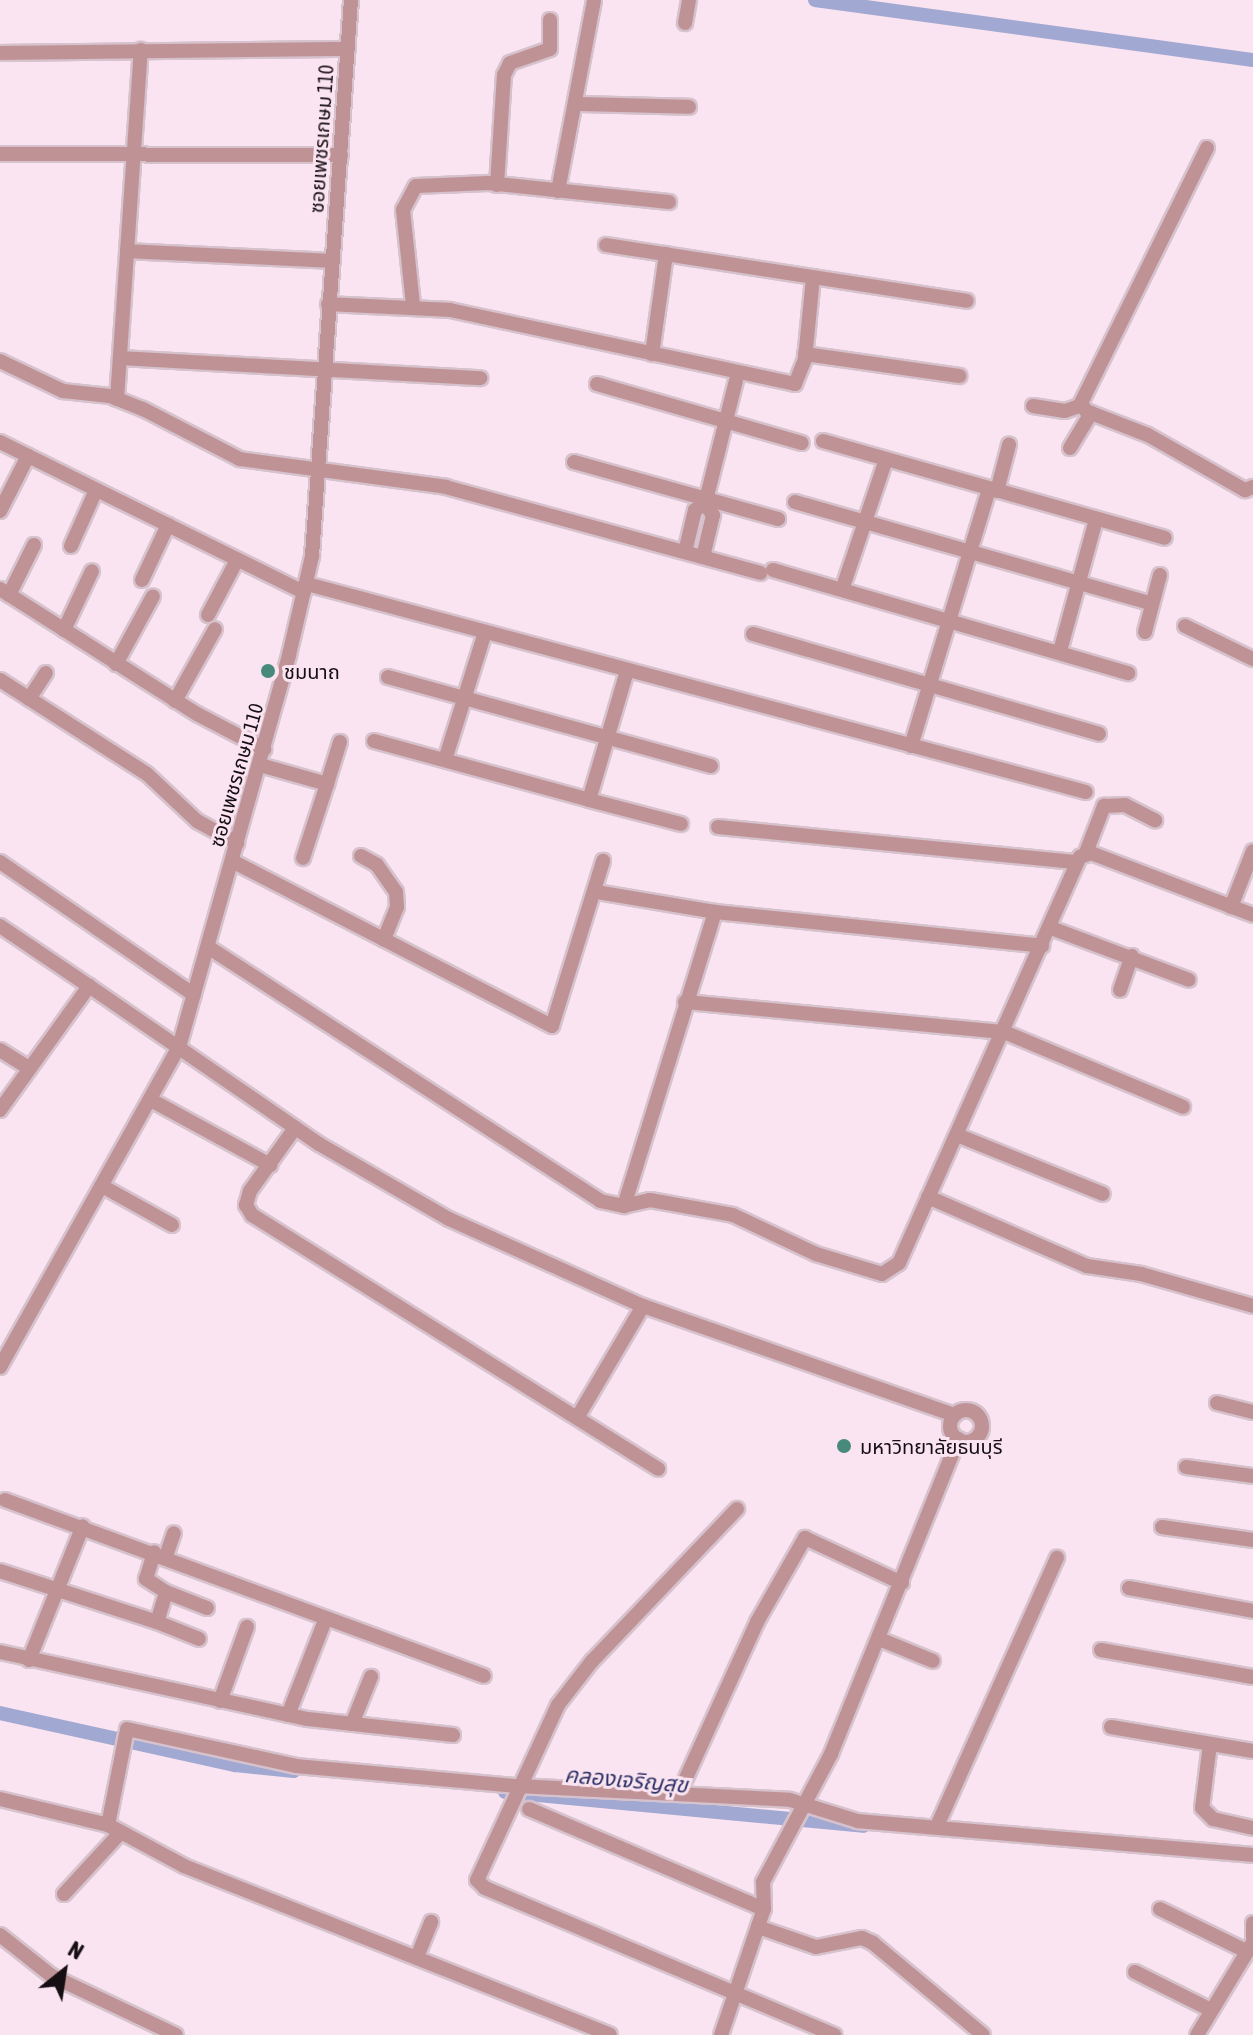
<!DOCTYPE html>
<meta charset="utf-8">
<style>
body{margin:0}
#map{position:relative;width:1253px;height:2035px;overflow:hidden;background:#fbe4f1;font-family:"Asap Condensed","Noto Sans Thai",sans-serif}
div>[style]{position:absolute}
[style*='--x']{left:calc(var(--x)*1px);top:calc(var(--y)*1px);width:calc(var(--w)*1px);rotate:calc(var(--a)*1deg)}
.canal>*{height:14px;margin:-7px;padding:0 7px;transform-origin:7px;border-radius:7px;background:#a1a8d1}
.roads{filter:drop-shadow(2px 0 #d6c2cd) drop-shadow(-2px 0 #d6c2cd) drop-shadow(0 2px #d6c2cd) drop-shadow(0 -2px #d6c2cd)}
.minor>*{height:14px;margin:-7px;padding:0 7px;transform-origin:7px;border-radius:7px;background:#bf9396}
.minor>.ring{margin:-7px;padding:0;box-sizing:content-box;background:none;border:14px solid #bf9396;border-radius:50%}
.dots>*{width:22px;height:22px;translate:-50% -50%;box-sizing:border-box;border:4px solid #fbe4f1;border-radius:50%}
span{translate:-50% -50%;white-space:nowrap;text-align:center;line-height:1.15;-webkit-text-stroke:6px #fbe4f1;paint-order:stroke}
.street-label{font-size:20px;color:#150e12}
.poi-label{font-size:20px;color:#150e12}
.left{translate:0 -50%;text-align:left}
.water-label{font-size:22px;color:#2d3366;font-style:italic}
.north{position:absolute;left:24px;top:1931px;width:80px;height:80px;-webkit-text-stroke:6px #fbe4f1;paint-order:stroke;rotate:30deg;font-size:22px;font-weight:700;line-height:32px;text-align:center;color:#150e12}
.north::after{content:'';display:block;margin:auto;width:28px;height:36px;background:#150e12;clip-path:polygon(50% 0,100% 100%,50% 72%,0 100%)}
</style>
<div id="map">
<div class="canal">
<i style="--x:815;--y:0;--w:442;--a:7.8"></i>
<i style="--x:0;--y:1713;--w:241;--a:12.5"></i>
<i style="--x:235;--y:1765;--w:59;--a:5.8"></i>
<i style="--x:505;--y:1792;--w:360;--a:5.4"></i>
</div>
<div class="roads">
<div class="minor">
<i style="--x:685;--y:23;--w:23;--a:-80"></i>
<i style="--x:0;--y:53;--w:348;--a:-0.7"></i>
<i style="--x:578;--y:104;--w:111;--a:1.5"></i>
<i style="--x:1207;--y:148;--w:284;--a:116.3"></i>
<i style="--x:1081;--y:403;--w:9;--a:58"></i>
<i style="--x:1086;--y:411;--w:66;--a:21.2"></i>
<i style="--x:1148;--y:435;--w:112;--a:29.6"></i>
<i style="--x:1245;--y:490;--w:9;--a:-21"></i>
<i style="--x:0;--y:154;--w:341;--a:0.2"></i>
<i style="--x:497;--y:185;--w:110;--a:-86.4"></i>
<i style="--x:504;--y:75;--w:13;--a:-63"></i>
<i style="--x:510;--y:63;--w:42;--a:-19.3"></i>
<i style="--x:550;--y:49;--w:29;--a:-90"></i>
<i style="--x:558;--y:191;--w:194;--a:-79.3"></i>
<i style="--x:606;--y:245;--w:365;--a:8.8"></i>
<i style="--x:127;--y:251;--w:205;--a:2.8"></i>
<i style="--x:328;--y:304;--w:122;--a:2.8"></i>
<i style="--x:450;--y:310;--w:353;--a:12.1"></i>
<i style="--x:795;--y:384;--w:27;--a:-68"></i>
<i style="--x:805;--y:359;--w:82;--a:-84.4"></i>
<i style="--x:413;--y:305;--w:96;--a:-96"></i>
<i style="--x:403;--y:210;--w:27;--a:-62"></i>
<i style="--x:416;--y:186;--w:72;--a:-2.4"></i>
<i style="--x:488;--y:183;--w:182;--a:6"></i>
<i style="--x:652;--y:354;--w:101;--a:-82"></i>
<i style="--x:805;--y:354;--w:156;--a:8.1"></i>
<i style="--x:120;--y:358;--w:361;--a:3.2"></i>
<i style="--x:0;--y:361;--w:70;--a:25.5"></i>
<i style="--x:63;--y:391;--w:47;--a:6.1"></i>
<i style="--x:110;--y:396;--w:35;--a:22"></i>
<i style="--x:143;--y:409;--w:109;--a:27.3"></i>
<i style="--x:240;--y:459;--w:208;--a:7.7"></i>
<i style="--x:446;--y:487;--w:326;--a:15.3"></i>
<i style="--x:597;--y:384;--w:213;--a:16.1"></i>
<i style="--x:117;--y:399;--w:350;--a:-86.1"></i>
<i style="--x:1033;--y:406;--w:32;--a:9"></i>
<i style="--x:1065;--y:411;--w:18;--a:-19"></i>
<i style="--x:823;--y:441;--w:355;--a:15.8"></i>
<i style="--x:0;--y:442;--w:339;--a:26.3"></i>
<i style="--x:1070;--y:448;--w:41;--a:-59"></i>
<i style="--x:574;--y:462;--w:212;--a:15.6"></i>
<i style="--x:997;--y:491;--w:48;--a:-75.4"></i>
<i style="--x:795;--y:502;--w:371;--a:15.9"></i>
<i style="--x:705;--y:504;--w:127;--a:-75.9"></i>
<i style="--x:0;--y:511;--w:62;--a:-63"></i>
<i style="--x:71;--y:546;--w:61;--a:-65.9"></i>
<i style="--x:685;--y:552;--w:43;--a:-76.6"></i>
<i style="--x:695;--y:510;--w:12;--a:-31"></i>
<i style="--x:705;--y:504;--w:14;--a:54"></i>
<i style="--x:713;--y:515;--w:43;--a:103.4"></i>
<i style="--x:773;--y:570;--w:370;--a:16.2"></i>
<i style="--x:142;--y:580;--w:61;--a:-64.7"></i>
<i style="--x:307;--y:584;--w:806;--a:14.95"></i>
<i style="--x:843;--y:587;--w:135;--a:-71.4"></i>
<i style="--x:0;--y:589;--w:233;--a:32.4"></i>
<i style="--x:197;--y:714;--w:76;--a:27.6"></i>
<i style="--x:9;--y:595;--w:56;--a:-63.4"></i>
<i style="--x:208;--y:615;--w:62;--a:-62.2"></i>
<i style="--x:1185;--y:626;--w:76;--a:25.9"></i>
<i style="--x:64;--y:630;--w:65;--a:-64.6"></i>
<i style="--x:1145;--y:632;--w:59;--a:-75.3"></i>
<i style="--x:753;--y:634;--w:360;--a:16.1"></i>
<i style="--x:1060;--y:651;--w:137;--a:-74.7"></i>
<i style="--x:116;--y:664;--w:77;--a:-61.4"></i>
<i style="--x:627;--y:671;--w:134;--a:106.4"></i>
<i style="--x:589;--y:800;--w:95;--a:14.6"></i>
<i style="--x:388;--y:677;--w:335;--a:15.4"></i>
<i style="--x:0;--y:680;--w:174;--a:32.6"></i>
<i style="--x:147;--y:774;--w:69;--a:43.2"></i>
<i style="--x:197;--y:821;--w:46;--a:28.8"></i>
<i style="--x:29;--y:699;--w:31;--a:-57"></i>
<i style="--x:175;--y:701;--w:82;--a:-60.9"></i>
<i style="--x:374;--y:741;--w:223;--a:15.3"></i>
<i style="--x:911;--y:746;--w:269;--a:-73.1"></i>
<i style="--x:445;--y:760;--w:134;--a:-72.6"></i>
<i style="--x:260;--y:765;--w:70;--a:15.8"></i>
<i style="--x:327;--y:784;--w:44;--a:-72.8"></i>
<i style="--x:718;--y:827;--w:361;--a:5.6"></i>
<i style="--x:1085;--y:855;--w:53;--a:-68.8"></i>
<i style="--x:1104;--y:806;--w:21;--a:-3"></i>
<i style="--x:1125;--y:805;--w:34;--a:27"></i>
<i style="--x:361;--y:856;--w:18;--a:29"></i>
<i style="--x:377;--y:865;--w:33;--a:55"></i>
<i style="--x:396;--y:892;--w:15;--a:86"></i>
<i style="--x:397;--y:907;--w:35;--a:112"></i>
<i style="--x:303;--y:858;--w:78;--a:-72"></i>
<i style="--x:232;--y:861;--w:360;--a:27.3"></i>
<i style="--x:552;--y:1026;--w:173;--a:-72.8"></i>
<i style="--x:0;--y:862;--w:235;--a:34.4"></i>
<i style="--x:597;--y:892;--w:120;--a:9.6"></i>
<i style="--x:715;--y:912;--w:329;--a:5.9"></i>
<i style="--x:1231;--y:907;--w:60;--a:-68.6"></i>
<i style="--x:0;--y:926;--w:107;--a:34"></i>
<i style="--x:1051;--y:928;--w:147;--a:20.6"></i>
<i style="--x:208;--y:947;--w:467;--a:32.9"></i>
<i style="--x:600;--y:1201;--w:25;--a:12"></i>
<i style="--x:624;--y:1206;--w:27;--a:-13"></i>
<i style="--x:650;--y:1200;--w:84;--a:10.2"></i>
<i style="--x:733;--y:1215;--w:92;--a:25.2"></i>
<i style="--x:816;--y:1254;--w:69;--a:16.9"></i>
<i style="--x:882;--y:1274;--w:20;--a:-33"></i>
<i style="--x:899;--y:1263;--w:445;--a:-66"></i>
<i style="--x:1080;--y:857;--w:12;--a:-20"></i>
<i style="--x:1091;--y:853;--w:173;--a:20.9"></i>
<i style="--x:1120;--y:990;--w:36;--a:-71"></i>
<i style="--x:685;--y:1002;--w:320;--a:5.4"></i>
<i style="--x:1004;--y:1032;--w:194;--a:22.7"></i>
<i style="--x:0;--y:1050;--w:32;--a:32"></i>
<i style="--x:151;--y:1100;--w:136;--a:28.6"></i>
<i style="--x:0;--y:1110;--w:153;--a:-54.3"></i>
<i style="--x:89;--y:986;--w:279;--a:34.5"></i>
<i style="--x:319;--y:1144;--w:150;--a:30"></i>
<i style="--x:449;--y:1219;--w:213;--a:24.2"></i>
<i style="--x:643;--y:1306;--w:330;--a:19.3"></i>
<i style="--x:295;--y:1128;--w:77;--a:125.5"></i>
<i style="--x:250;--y:1191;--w:15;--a:106"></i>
<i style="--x:246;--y:1205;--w:12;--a:59"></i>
<i style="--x:252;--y:1215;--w:479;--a:32"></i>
<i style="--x:957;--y:1135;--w:157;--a:22"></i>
<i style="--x:102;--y:1186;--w:80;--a:29.1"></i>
<i style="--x:928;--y:1197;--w:173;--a:23.5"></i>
<i style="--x:1087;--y:1266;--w:55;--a:8.4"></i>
<i style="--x:1141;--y:1274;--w:116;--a:15.9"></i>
<i style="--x:624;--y:1206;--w:308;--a:-72.8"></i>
<i style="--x:0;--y:1367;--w:367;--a:-60.8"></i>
<i style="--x:179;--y:1047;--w:407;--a:-74.3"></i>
<i style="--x:289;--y:655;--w:102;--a:-76.9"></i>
<i style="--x:312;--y:556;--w:557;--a:-85.99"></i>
<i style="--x:1217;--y:1403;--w:37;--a:14"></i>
<i class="ring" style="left:950px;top:1410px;width:18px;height:18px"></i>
<i style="--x:577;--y:1418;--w:130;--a:-59.5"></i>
<i style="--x:1186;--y:1467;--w:68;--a:7.7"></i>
<i style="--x:5;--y:1500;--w:510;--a:20.17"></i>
<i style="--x:737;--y:1509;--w:210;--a:133.6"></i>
<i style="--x:592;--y:1661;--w:56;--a:127.7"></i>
<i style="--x:558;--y:1705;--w:193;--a:114.8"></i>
<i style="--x:477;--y:1880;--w:11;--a:45"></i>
<i style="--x:485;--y:1888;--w:379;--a:22.8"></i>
<i style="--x:1162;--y:1527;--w:92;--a:8.1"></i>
<i style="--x:166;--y:1556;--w:24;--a:-71"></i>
<i style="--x:0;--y:1571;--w:165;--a:18"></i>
<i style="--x:157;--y:1622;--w:31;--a:-73"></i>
<i style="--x:166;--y:1592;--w:24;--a:-147"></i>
<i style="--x:146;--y:1579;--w:28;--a:-73"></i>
<i style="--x:1129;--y:1588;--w:126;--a:10.5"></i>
<i style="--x:166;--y:1592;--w:44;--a:21.3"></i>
<i style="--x:157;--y:1622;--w:45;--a:22"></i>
<i style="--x:879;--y:1639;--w:58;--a:22.2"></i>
<i style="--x:1101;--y:1650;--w:154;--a:10.1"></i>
<i style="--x:0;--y:1652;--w:315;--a:12.3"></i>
<i style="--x:308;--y:1719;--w:146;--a:6.3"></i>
<i style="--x:29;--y:1660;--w:144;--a:-68.1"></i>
<i style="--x:220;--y:1701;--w:79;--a:-70"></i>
<i style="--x:288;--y:1715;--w:104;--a:-68.6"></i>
<i style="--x:352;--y:1724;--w:51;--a:-68"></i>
<i style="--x:1111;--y:1727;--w:144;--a:9.6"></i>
<i style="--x:127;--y:1729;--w:173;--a:12.3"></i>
<i style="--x:296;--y:1766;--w:222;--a:5.2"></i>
<i style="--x:517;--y:1786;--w:273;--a:2.9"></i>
<i style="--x:790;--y:1800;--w:71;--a:17.2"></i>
<i style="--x:858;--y:1821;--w:396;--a:4.9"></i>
<i style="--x:1210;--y:1744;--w:64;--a:97.1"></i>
<i style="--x:1202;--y:1808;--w:16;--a:45"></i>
<i style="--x:1213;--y:1819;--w:41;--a:12.7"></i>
<i style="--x:686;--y:1778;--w:171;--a:-65.5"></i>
<i style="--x:757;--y:1622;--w:97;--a:-60.3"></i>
<i style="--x:805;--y:1538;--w:107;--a:24.9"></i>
<i style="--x:0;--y:1799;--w:111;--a:13.5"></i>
<i style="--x:108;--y:1825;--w:86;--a:28.3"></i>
<i style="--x:184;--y:1866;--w:458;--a:21.6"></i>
<i style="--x:529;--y:1809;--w:255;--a:23.1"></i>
<i style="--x:108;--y:1825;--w:93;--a:-78.8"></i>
<i style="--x:937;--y:1826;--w:294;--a:-65.9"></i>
<i style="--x:64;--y:1894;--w:84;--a:-47.4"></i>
<i style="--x:1160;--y:1909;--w:96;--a:26"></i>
<i style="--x:1253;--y:1923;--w:14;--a:90"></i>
<i style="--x:758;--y:1927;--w:61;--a:19"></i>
<i style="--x:816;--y:1947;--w:47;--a:-11.1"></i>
<i style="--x:862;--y:1938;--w:12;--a:24"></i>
<i style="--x:873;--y:1943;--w:143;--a:39.9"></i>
<i style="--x:0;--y:1935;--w:66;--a:38.3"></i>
<i style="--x:52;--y:1976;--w:137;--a:25.4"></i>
<i style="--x:417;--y:1957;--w:38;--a:-68"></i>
<i style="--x:1135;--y:1972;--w:85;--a:26.6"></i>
<i style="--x:721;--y:2035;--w:133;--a:-71.2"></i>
<i style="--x:764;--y:1909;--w:27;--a:-92"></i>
<i style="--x:763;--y:1882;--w:145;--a:-62"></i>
<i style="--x:831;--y:1754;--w:340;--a:-68"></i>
<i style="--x:1197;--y:2035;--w:109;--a:-58.9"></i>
</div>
</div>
<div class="dots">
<i style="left:268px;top:671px;background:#47897b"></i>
<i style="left:844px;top:1446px;background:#47897b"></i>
</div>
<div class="street-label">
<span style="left:321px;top:139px;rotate:-86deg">ซอยเพชรเกษม 110</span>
<span style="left:236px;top:775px;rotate:-74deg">ซอยเพชรเกษม 110</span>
</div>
<div class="poi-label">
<span class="left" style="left:284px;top:671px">ชมนาถ</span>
<span class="left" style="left:860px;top:1446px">มหาวิทยาลัยธนบุรี</span>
</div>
<div class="water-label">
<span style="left:626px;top:1780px;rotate:5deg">คลองเจริญสุข</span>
</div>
<div class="north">N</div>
</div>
